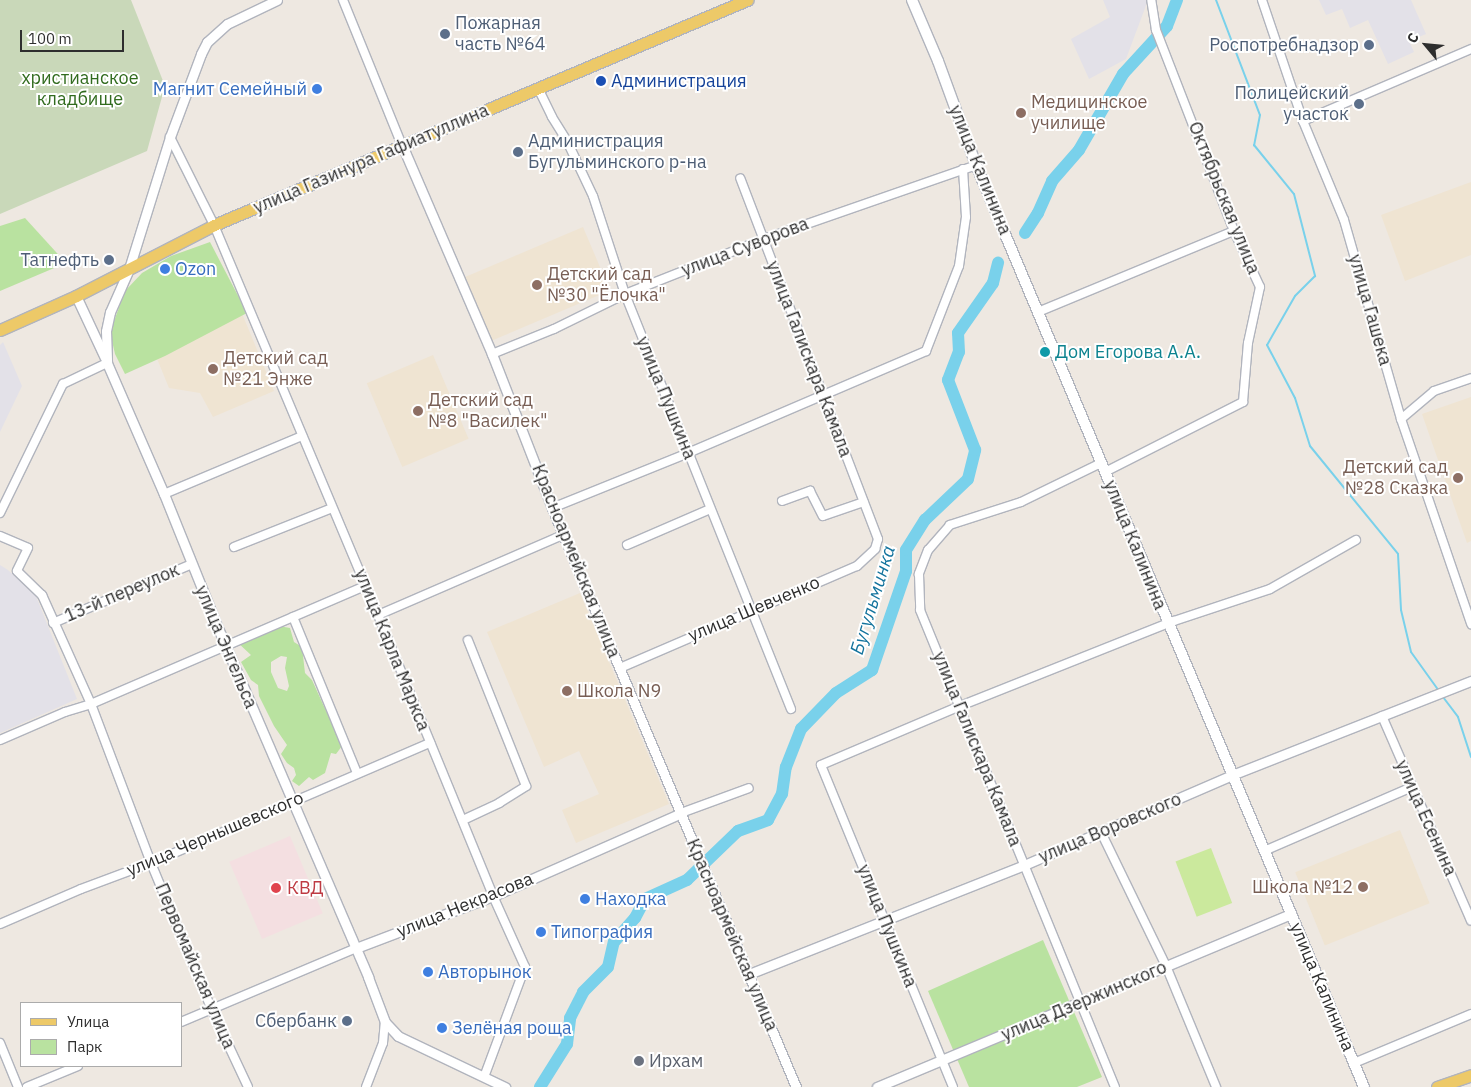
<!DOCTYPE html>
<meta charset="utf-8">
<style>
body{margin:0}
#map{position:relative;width:1471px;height:1087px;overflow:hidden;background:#eee8e1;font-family:"IBM Plex Sans",sans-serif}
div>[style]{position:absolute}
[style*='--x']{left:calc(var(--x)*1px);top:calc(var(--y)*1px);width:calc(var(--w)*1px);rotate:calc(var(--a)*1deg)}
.industrial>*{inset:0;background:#e3e1e8}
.education>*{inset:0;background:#efe4d2;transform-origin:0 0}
.medical>*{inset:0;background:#f4dfe1;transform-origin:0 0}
.green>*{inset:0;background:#b9e2a0}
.cemetery>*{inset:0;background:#c9d8b9}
.pitch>*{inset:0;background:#cbe99d;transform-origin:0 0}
.stream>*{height:2px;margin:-1px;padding:0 1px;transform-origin:1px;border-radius:1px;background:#79d1eb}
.river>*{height:12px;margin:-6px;padding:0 6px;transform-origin:6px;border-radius:6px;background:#79d1eb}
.roads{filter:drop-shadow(1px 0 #b1b4bd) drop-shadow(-1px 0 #b1b4bd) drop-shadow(0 1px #b1b4bd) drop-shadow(0 -1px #b1b4bd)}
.minor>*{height:8px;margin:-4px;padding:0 4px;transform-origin:4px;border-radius:4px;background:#fff}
.tertiary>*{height:9px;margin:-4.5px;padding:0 4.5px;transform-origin:4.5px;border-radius:4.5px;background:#fff}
.secondary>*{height:10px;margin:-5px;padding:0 5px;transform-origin:5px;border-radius:5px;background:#fff}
.primary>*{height:11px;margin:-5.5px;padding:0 5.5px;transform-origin:5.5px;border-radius:5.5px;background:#edc968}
.dots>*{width:14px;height:14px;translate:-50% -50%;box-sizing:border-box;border:2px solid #fff;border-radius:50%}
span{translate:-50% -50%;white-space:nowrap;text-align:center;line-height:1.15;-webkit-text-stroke:4px #fff;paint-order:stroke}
.service-label{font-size:18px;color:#4e5e75}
.left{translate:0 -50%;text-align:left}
.right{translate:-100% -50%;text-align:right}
.park-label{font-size:18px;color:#316b1e}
.transit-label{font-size:18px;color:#164399}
.shop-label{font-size:18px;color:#366cbe}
.education-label{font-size:18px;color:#785e54}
.street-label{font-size:18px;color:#2e2e2e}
.culture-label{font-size:18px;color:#0d838f}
.health-label{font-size:18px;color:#be3a42}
.worship-label{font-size:18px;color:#5b616d}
.water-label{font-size:19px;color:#13739d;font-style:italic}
.legend{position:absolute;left:20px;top:1002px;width:162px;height:65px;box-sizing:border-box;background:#fff;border:1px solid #ababab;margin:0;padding:6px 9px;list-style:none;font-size:15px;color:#2e2e2e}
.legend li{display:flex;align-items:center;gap:10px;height:25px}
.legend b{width:25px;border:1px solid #ababab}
.north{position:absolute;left:1401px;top:20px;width:50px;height:50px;-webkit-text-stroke:4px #fff;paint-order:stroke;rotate:298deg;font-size:14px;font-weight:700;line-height:20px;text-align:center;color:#2e2e2e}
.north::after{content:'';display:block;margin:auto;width:18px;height:22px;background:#2e2e2e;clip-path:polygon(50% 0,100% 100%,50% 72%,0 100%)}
.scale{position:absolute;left:20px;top:30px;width:104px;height:22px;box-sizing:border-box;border:2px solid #2e2e2e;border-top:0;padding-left:6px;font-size:15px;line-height:18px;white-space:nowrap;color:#2e2e2e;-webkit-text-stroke:4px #fff;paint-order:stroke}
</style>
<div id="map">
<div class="industrial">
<i style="clip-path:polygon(1103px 0,1148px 0,1126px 59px,1089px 79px,1071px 39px,1110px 17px)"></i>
<i style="clip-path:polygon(1319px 0,1411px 0,1426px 34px,1409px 41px,1414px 52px,1388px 64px,1368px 20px,1350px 28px,1342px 9px,1326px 15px)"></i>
<i style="clip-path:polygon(3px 342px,22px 386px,0 432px,0 345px)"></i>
<i style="clip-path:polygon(0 565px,8px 570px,36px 596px,77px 699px,0 733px)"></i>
</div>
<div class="education">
<i style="clip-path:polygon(1471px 182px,1471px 255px,1405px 281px,1381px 215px)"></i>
<i style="left:583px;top:227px;width:69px;height:130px;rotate:67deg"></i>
<i style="clip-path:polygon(241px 311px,274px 391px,213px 417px,200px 393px,169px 388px,153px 349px)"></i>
<i style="left:433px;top:355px;width:91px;height:72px;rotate:67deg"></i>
<i style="clip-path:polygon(1471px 397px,1471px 541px,1467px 543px,1422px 414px)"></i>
<i style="clip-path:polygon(580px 593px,669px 804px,576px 843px,562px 810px,599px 794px,579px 751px,544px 767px,487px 632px)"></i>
<i style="left:1400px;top:830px;width:79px;height:113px;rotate:68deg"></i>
</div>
<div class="medical">
<i style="left:290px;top:836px;width:84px;height:66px;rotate:67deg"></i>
</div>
<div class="green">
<i style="clip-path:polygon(25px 218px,66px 263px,0 291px,0 226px)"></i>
<i style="clip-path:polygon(210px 242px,247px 313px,165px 356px,125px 374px,115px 354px,110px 332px,125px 291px,142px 273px,171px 256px)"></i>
<i style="clip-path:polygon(evenodd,273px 625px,290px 628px,294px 642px,302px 647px,305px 673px,312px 680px,342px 746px,336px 754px,331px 753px,325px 773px,313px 780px,309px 777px,299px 786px,292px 781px,296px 775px,294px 768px,287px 763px,281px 754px,287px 745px,274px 726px,259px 696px,258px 685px,251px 680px,241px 662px,251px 655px,236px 641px,241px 634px,266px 634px,273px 625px,281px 656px,287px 657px,285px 668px,289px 686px,287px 691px,278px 688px,271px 672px,271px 662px,281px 656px)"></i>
<i style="clip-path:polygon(1043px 940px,1102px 1077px,1077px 1087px,969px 1087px,928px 991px)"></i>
</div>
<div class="cemetery">
<i style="clip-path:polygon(0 0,131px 0,165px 86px,147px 151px,0 214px)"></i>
</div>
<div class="pitch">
<i style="left:1211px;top:848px;width:59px;height:38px;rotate:69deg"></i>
</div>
<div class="stream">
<i style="--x:1216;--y:0;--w:123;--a:69.1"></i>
<i style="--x:1260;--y:115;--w:31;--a:101"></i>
<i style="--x:1254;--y:145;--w:63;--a:50.8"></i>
<i style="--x:1294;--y:194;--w:85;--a:75.6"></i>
<i style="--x:1315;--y:276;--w:28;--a:135"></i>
<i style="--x:1295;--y:296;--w:56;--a:119.7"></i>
<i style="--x:1267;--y:345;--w:60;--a:62.2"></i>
<i style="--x:1295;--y:398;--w:50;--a:72.6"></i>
<i style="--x:1310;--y:446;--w:139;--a:50.8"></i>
<i style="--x:1398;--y:554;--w:56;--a:86.9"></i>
<i style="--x:1401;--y:610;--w:43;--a:76.6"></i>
<i style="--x:1411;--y:652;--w:48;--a:54.3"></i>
<i style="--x:1443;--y:697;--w:25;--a:53"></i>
<i style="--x:1458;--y:717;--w:42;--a:72"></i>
</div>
<div class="river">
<i style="--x:1025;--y:233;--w:24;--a:-57"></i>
<i style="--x:1038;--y:213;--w:35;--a:-66"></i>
<i style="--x:1052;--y:181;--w:41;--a:-48.9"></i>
<i style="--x:1079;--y:150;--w:88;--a:-59.9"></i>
<i style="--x:1123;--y:74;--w:65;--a:-47.5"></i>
<i style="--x:1167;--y:26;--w:28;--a:-69"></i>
<i style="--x:540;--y:1087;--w:51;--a:-57.9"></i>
<i style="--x:567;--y:1044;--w:26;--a:-83"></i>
<i style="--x:570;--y:1018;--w:29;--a:-63"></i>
<i style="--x:583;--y:992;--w:35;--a:-45"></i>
<i style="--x:608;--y:967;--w:26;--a:-77"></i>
<i style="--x:614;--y:942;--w:32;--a:-49"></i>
<i style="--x:635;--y:918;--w:21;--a:-62"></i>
<i style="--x:645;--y:899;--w:46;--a:-24.3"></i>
<i style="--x:687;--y:880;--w:71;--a:-43.9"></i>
<i style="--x:738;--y:831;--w:32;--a:-20"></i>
<i style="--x:768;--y:820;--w:30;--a:-62"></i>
<i style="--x:782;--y:794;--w:27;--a:-82"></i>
<i style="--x:786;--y:767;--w:41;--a:-68.5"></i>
<i style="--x:801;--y:729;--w:50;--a:-45.8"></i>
<i style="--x:836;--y:693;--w:43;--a:-32.6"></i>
<i style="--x:872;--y:670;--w:105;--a:-71"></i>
<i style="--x:906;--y:571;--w:21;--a:-90"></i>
<i style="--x:906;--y:550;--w:36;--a:-58"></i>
<i style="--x:925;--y:520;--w:59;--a:-43.6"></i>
<i style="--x:968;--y:479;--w:30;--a:-76"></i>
<i style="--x:975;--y:450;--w:75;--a:-111.1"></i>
<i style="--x:948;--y:380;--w:30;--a:-69"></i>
<i style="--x:959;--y:352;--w:19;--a:-93"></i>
<i style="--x:958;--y:333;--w:61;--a:-55"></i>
<i style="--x:993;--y:283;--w:21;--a:-76"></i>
</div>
<div class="roads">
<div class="minor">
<i style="--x:343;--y:0;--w:157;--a:67.9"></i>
<i style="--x:1262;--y:0;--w:128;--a:71.3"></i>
<i style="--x:1303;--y:121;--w:107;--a:67.5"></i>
<i style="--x:1344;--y:220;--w:207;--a:74"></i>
<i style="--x:1401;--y:419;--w:217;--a:71.1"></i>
<i style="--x:538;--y:88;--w:32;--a:64"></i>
<i style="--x:552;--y:117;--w:28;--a:58"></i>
<i style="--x:567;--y:141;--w:61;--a:64.7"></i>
<i style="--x:593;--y:196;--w:103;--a:71.9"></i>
<i style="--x:625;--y:294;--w:447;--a:68.2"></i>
<i style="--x:1303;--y:121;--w:183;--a:-23.2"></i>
<i style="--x:170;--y:137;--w:98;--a:63.4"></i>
<i style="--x:214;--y:225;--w:423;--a:67.2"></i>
<i style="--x:378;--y:615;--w:304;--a:67.7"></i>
<i style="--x:493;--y:896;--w:78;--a:65.7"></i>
<i style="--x:525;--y:967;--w:117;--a:110.4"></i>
<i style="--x:1038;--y:312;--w:212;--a:-22.5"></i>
<i style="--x:492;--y:354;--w:67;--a:-22"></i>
<i style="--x:554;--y:329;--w:79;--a:-26.2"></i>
<i style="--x:625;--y:294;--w:149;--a:-21.6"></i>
<i style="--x:764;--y:239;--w:225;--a:-19.2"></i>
<i style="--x:1401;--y:419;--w:43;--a:-40.3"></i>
<i style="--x:1434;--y:391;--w:39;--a:-19"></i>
<i style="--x:1101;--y:463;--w:89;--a:154"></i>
<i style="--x:1021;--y:502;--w:75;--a:162.1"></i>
<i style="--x:950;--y:525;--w:33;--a:131"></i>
<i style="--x:928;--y:550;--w:26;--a:111"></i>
<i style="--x:919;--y:574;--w:36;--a:88"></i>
<i style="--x:920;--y:610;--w:515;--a:67.77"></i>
<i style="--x:1105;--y:472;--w:155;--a:-26.9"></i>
<i style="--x:1243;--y:402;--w:59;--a:-85.2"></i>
<i style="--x:1248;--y:343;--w:57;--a:-77.9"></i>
<i style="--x:1260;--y:287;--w:62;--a:-114.9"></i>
<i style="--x:1234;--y:231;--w:216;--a:-111.2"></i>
<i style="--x:1156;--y:30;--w:30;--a:-99"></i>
<i style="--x:164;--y:494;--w:150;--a:-22.8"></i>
<i style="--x:782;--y:501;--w:30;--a:-20"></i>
<i style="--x:810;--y:491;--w:28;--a:63"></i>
<i style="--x:823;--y:516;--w:43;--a:-18.9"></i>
<i style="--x:552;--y:508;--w:147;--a:-22"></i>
<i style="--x:688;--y:453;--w:259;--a:-23.2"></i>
<i style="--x:926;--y:351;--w:91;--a:-68.8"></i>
<i style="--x:959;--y:266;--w:49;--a:-81.9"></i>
<i style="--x:966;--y:217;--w:48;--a:-93.6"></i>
<i style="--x:0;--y:513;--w:144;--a:-64"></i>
<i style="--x:63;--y:384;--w:49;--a:-25.5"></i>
<i style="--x:0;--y:536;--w:30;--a:23"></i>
<i style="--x:28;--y:548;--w:25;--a:116"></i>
<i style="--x:17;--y:571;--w:35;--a:44"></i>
<i style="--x:42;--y:595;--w:120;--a:65.8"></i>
<i style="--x:91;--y:704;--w:170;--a:69.3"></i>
<i style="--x:151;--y:863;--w:157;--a:67.5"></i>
<i style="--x:211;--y:1008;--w:87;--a:64.9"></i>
<i style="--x:627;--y:545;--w:90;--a:-23.4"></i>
<i style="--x:234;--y:547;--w:105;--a:-21.7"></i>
<i style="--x:378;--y:615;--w:202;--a:-23.4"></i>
<i style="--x:293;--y:617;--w:169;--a:67.7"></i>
<i style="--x:53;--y:623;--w:151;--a:-23"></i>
<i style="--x:620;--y:668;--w:258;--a:-23.3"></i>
<i style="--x:857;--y:566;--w:25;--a:-43"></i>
<i style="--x:875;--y:549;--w:10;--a:-73"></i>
<i style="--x:878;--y:539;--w:386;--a:-110.9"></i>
<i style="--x:1382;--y:716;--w:223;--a:66.5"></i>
<i style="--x:0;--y:740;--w:71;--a:-23.3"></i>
<i style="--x:65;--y:712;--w:27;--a:-17"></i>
<i style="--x:91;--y:704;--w:298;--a:-23.3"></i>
<i style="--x:681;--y:813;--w:72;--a:-20.2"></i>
<i style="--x:463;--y:820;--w:40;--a:-25"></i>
<i style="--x:499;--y:803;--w:32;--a:-32"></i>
<i style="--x:526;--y:786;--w:157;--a:-111.7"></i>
<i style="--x:1101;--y:832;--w:149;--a:64.1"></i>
<i style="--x:1166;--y:966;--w:131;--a:67.5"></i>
<i style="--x:1264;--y:851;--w:161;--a:-23.4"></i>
<i style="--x:0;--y:924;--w:88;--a:-23.4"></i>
<i style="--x:81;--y:889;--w:75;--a:-20.4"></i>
<i style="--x:151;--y:863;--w:304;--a:-23.3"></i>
<i style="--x:181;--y:1022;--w:190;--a:-22.9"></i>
<i style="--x:0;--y:1043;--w:48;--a:67.8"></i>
<i style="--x:1354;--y:1063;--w:127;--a:-22.7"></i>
<i style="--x:27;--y:1087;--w:55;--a:-22.4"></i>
<i style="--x:366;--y:1087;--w:47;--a:-68.9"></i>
<i style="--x:383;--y:1043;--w:21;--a:-85"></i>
<i style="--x:953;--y:1087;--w:348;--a:-112.3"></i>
<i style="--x:821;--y:765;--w:151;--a:-23"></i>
<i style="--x:960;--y:706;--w:230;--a:-21.7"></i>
<i style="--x:1174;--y:621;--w:101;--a:-18.4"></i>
<i style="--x:1270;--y:589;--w:99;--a:-29.7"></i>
</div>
<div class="tertiary">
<i style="--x:277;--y:0;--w:55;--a:154.4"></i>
<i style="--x:227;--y:24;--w:27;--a:138"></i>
<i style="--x:207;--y:42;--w:13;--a:117"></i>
<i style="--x:201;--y:54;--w:89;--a:110.5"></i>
<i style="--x:170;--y:137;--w:138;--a:107.3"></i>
<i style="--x:129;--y:269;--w:47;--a:113.8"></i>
<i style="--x:110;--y:312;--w:19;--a:102"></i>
<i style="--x:106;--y:331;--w:32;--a:88"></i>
<i style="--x:107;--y:363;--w:143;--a:66.5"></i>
<i style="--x:164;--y:494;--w:144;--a:68.1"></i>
<i style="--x:218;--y:628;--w:380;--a:66.7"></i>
<i style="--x:368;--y:977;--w:48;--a:69.3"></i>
<i style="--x:385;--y:1022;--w:19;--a:47"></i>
<i style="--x:398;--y:1036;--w:119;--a:25.5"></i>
<i style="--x:402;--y:145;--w:228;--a:66.7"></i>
<i style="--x:492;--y:354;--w:165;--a:68.7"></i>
<i style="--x:552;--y:508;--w:628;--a:67.15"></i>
<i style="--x:76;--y:296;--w:68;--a:64.9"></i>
<i style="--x:356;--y:948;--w:147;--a:-20.8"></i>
<i style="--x:493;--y:896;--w:206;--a:-23.8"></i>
<i style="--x:749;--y:974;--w:296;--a:-21.6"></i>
<i style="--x:1024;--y:865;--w:227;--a:-23.4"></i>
<i style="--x:1232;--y:775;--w:257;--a:-21.5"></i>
<i style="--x:877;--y:1087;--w:449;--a:-22.7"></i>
</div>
<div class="secondary">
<i style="--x:912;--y:0;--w:66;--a:66.9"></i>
<i style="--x:938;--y:61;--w:111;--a:69.9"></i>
<i style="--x:976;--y:165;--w:1000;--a:67.18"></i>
</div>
<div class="primary">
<i style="--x:0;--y:330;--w:83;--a:-24.1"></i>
<i style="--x:76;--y:296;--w:155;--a:-27.2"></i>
<i style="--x:214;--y:225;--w:579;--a:-22.89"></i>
<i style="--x:1437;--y:1087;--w:36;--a:-19"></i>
</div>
</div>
<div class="dots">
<i style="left:445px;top:34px;background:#5c6f8a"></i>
<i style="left:1369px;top:45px;background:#5c6f8a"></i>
<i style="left:601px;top:81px;background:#1a4fb4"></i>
<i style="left:317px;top:89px;background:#3f7fe0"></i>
<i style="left:1359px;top:104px;background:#5c6f8a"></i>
<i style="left:1021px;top:113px;background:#8d6e63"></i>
<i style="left:518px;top:152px;background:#5c6f8a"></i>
<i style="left:109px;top:260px;background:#5c6f8a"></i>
<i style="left:165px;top:269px;background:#3f7fe0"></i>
<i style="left:537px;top:285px;background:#8d6e63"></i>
<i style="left:1045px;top:352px;background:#0f9aa8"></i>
<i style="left:213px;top:369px;background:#8d6e63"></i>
<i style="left:418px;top:411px;background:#8d6e63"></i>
<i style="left:1458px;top:478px;background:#8d6e63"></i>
<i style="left:567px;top:691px;background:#8d6e63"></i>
<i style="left:1363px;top:887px;background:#8d6e63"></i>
<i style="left:276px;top:888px;background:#e0444e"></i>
<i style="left:585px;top:899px;background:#3f7fe0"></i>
<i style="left:541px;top:932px;background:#3f7fe0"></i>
<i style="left:428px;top:972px;background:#3f7fe0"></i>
<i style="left:347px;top:1021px;background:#5c6f8a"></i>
<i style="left:442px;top:1028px;background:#3f7fe0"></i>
<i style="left:639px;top:1061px;background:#6b7280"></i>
</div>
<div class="service-label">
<span class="left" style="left:455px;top:34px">Пожарная<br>часть №64</span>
<span class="right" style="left:1359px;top:45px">Роспотребнадзор</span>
<span class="right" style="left:1349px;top:104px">Полицейский<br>участок</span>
<span class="left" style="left:528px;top:152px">Администрация<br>Бугульминского р-на</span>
<span class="right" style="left:99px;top:260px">Татнефть</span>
<span class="right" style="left:337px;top:1021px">Сбербанк</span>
</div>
<div class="park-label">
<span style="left:80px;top:89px">христианское<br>кладбище</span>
</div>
<div class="transit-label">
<span class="left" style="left:611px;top:81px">Администрация</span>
</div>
<div class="shop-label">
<span class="right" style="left:307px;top:89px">Магнит Семейный</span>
<span class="left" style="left:175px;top:269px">Ozon</span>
<span class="left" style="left:595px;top:899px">Находка</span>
<span class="left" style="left:551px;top:932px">Типография</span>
<span class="left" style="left:438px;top:972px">Авторынок</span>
<span class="left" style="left:452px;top:1028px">Зелёная роща</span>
</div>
<div class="education-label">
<span class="left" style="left:1031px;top:113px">Медицинское<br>училище</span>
<span class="left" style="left:547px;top:285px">Детский сад<br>№30 "Ёлочка"</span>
<span class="left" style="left:223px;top:369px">Детский сад<br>№21 Энже</span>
<span class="left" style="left:428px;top:411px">Детский сад<br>№8 "Василек"</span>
<span class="right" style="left:1448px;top:478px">Детский сад<br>№28 Сказка</span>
<span class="left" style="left:577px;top:691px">Школа N9</span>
<span class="right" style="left:1353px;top:887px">Школа №12</span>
</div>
<div class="street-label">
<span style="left:371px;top:159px;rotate:-23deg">улица Газинура Гафиатуллина</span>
<span style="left:980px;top:170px;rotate:68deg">улица Калинина</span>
<span style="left:1224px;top:198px;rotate:68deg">Октябрьская улица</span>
<span style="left:745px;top:247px;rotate:-21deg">улица Суворова</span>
<span style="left:1370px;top:310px;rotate:74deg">улица Гашека</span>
<span style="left:809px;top:359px;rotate:69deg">улица Галискара Камала</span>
<span style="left:666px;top:398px;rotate:68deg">улица Пушкина</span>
<span style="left:1135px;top:545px;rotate:68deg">улица Калинина</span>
<span style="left:576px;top:561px;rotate:68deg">Красноармейская улица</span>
<span style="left:122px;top:593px;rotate:-23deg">13-й переулок</span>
<span style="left:754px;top:609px;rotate:-23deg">улица Шевченко</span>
<span style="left:226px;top:647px;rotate:67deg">улица Энгельса</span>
<span style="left:392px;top:650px;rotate:68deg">улица Карла Маркса</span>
<span style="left:977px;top:749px;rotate:68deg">улица Галискара Камала</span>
<span style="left:1426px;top:818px;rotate:66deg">улица Есенина</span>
<span style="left:1110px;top:828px;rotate:-23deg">улица Воровского</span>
<span style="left:215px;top:834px;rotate:-23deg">улица Чернышевского</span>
<span style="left:465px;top:905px;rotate:-22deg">улица Некрасова</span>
<span style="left:887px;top:926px;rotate:68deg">улица Пушкина</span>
<span style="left:732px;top:935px;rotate:67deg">Красноармейская улица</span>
<span style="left:195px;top:966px;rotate:67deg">Первомайская улица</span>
<span style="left:1322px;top:987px;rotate:67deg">улица Калинина</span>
<span style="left:1084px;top:1001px;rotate:-23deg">улица Дзержинского</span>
</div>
<div class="culture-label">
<span class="left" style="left:1055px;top:352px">Дом Егорова А.А.</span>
</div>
<div class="health-label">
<span class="left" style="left:287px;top:888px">КВД</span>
</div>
<div class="worship-label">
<span class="left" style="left:649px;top:1061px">Ирхам</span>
</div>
<div class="water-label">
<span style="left:873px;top:600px;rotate:-73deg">Бугульминка</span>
</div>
<ul class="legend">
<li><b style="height:6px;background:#edc968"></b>Улица</li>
<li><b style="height:14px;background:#b9e2a0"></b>Парк</li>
</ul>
<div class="north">С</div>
<div class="scale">100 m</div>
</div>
